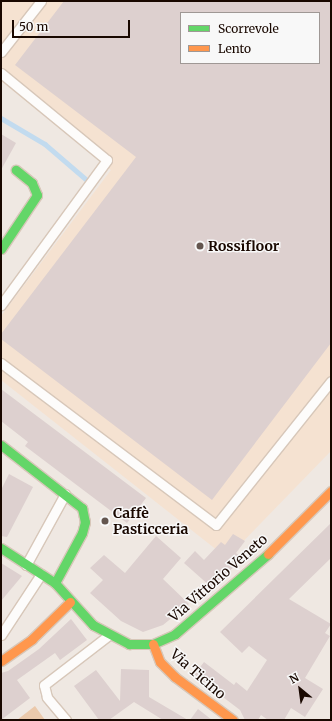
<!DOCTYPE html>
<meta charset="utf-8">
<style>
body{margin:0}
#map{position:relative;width:332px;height:721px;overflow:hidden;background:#efe8e2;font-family:Merriweather,serif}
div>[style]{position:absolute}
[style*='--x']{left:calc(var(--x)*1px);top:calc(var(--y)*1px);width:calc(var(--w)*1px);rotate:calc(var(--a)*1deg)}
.built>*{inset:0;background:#f5e2d1}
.green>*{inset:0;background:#ebc9ab}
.stream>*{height:4.5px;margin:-2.25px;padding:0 2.25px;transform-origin:2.25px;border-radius:2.25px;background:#c2dbef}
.building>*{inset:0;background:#ddd0cf}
.roads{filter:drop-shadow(1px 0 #d7c7b9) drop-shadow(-1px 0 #d7c7b9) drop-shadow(0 1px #d7c7b9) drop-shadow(0 -1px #d7c7b9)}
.lane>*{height:9px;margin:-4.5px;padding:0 4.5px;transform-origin:4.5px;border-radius:4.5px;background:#fdfcfb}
.fast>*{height:9px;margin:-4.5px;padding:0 4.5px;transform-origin:4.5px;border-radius:4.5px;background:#63d668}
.slow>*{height:9px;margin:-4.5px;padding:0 4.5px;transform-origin:4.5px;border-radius:4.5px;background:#ff974d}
.dots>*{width:11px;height:11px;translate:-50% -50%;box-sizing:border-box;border:2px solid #f8f8f8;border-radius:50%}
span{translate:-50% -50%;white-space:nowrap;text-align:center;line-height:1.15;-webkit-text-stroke:3px #f8f8f8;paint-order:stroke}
.poi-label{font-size:14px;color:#190800;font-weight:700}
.left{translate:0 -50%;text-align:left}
.street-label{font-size:14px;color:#190800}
.frame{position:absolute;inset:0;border:2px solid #190800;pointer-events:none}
.legend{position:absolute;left:180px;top:12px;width:140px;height:52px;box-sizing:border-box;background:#f8f8f8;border:1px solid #9f9895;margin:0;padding:5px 7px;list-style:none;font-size:12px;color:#190800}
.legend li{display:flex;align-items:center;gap:8px;height:20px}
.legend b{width:20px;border:1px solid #9f9895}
.north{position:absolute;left:280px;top:669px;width:40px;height:40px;-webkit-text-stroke:3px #f8f8f8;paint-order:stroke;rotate:331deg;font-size:11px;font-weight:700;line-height:16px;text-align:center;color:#190800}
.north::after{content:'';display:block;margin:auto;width:14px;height:18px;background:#190800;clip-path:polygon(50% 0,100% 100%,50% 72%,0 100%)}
.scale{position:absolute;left:12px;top:20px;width:118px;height:18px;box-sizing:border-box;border:2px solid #190800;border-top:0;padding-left:5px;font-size:12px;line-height:14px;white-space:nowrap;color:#190800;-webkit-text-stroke:3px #f8f8f8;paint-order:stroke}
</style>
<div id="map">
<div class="built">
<i style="clip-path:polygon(evenodd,1px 1px,331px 1px,331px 451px,227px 558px,1px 380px,1px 316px,111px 170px,1px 81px,1px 1px,181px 13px,319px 13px,319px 63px,181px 63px,181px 13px)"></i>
</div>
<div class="green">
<i style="clip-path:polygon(35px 706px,45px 720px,17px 720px)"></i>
</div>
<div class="stream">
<i style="--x:1;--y:118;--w:51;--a:30.6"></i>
<i style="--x:45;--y:144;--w:57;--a:40.7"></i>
</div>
<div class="building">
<i style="clip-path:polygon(evenodd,64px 1px,331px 1px,331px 343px,212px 500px,1px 339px,1px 334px,136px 157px,15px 65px,64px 1px,181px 13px,319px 13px,319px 63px,181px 63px,181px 13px)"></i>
<i style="clip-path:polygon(1px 134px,16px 143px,1px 170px)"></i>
<i style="clip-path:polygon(1px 389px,146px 498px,127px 523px,25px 446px,28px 442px,1px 421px)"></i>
<i style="clip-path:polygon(9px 474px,33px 487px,7px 537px,1px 536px,1px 490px)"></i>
<i style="clip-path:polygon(331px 523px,331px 558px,289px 599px,331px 624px,325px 633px,330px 636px,305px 678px,323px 689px,305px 717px,291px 708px,284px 720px,268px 720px,261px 715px,258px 720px,245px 720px,240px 710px,194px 675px,204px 662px,234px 685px,236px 682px,247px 691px,267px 660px,249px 646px,242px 653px,220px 632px)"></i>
<i style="clip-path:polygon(233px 534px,245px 541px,236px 553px,243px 559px,211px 587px,184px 563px,195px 551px,204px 560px,221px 542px,225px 545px)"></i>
<i style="clip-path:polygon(156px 536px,181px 558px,163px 579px,189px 604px,163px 625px,143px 632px,121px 621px,90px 593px,103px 580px,90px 568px,104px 555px,125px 573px)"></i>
<i style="clip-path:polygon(1px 563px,22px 576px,1px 601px)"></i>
<i style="clip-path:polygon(71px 619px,87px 640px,60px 660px,55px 653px,17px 680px,30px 698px,1px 720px,1px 673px,8px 671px,39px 649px)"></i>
<i style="clip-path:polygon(121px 669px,149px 670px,149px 697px,188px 720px,163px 720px,134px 702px,109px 720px,99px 720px,74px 686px,96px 670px,120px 701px)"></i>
<i style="clip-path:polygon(198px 709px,212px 720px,190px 720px)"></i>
</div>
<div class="roads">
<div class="lane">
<i style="--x:1;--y:52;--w:65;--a:-51.9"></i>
<i style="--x:1;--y:73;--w:137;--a:39.4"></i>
<i style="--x:107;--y:160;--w:180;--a:126.2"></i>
<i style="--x:1;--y:363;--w:269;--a:37"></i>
<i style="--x:216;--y:525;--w:184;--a:-51.4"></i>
<i style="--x:26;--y:565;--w:81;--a:-61.2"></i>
<i style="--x:1;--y:635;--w:73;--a:-56.7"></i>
<i style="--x:66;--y:720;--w:30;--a:-130"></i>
<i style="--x:47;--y:697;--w:12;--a:-104"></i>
<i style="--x:44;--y:685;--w:82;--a:-37.6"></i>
</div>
<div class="fast">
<i style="--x:1;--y:249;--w:65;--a:-56.3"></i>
<i style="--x:37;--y:195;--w:13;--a:-113"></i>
<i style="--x:32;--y:183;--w:21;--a:-141"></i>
<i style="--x:1;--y:445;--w:103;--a:37.9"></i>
<i style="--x:82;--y:508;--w:14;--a:78"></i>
<i style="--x:85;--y:522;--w:11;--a:105"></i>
<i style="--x:82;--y:533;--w:57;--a:118.4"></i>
<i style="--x:1;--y:548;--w:64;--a:32.9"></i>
<i style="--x:55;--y:583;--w:57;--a:47.9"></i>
<i style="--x:93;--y:625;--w:41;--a:27.8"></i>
<i style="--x:129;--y:644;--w:24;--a:0"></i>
<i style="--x:153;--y:644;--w:24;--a:-24"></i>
<i style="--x:175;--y:634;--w:123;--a:-40.7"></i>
</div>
<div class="slow">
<i style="--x:268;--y:554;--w:89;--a:-45"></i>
<i style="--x:153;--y:644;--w:19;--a:69"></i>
<i style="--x:160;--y:662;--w:21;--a:45"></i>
<i style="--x:175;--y:677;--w:72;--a:36.6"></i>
<i style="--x:1;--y:661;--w:38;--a:-35"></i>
<i style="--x:32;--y:639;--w:53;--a:-44.2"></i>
</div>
</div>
<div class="dots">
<i style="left:200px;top:246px;background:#64564f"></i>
<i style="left:105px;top:521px;background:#64564f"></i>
</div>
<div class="poi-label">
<span class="left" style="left:208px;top:246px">Rossifloor</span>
<span class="left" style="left:113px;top:521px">Caffè<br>Pasticceria</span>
</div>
<div class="street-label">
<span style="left:218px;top:578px;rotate:-41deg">Via Vittorio Veneto</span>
<span style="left:198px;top:674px;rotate:41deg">Via Ticino</span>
</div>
<div class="frame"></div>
<ul class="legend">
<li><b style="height:5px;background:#63d668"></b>Scorrevole</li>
<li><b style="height:5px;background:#ff974d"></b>Lento</li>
</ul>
<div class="north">N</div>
<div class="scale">50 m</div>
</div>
